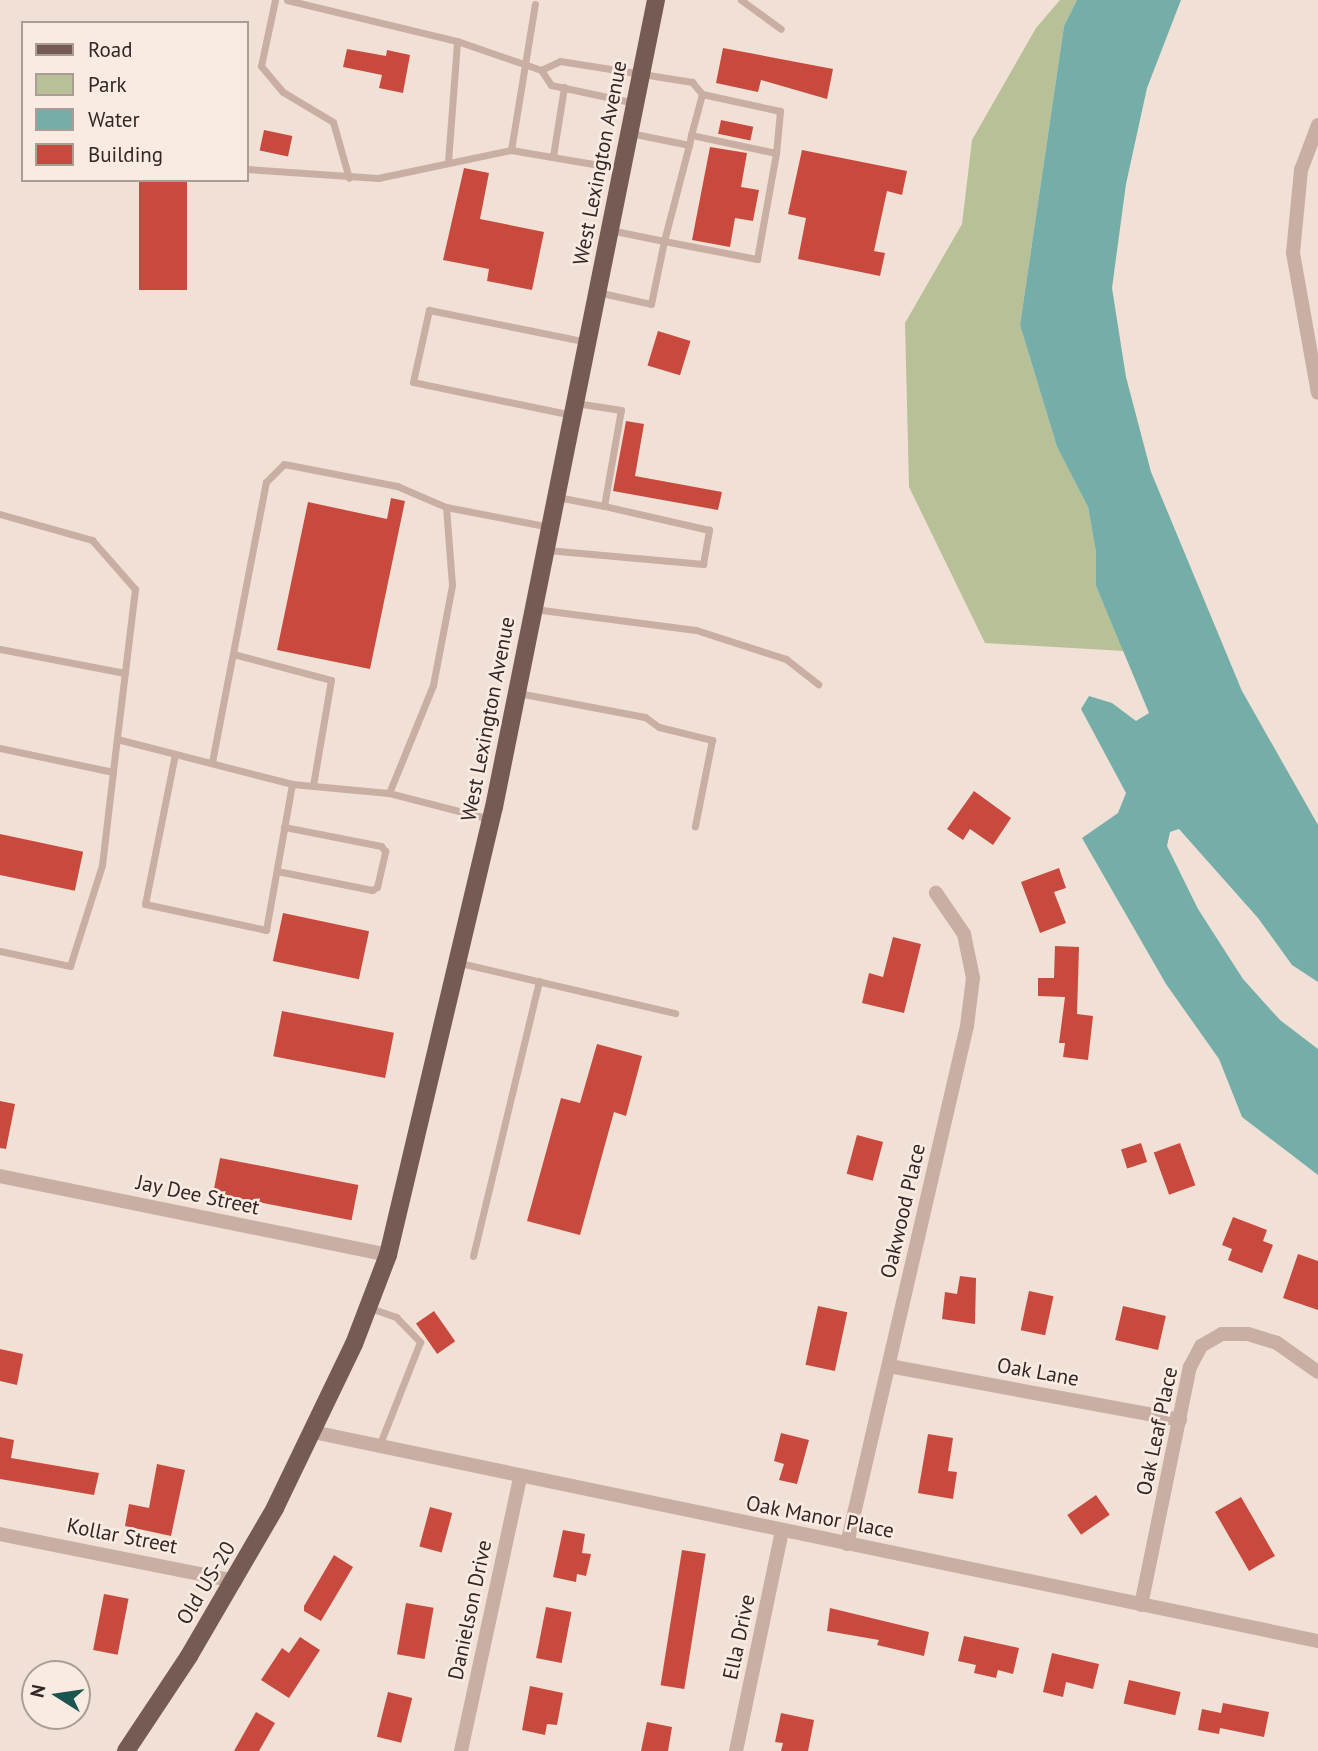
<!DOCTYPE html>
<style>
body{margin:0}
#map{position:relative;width:1318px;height:1751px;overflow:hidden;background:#f1e0d6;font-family:"PT Sans",sans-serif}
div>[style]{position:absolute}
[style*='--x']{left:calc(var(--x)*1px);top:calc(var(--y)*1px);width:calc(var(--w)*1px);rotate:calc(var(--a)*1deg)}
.green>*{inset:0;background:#b8c097}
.water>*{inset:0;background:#75aea8}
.building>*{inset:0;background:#c84a3e;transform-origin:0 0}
.lane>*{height:7px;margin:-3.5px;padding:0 3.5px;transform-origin:3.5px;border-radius:3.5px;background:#c9aea3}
.street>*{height:14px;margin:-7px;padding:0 7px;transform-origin:7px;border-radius:7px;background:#c9aea3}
.primary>*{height:18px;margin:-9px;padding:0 9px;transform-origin:9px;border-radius:9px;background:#765b55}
span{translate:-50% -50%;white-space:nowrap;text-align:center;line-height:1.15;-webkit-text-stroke:5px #f9ebe2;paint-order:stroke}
.street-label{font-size:21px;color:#332725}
.legend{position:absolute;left:21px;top:21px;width:228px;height:161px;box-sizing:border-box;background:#f9ebe2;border:2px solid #aa9d96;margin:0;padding:9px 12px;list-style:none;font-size:21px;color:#332725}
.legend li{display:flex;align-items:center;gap:14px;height:35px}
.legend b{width:35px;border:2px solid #aa9d96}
.north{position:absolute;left:21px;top:1660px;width:70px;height:70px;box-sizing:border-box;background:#f9ebe2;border:2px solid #aa9d96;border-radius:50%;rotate:282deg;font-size:19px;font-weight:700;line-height:28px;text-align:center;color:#332725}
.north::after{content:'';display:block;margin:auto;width:24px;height:32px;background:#1a5550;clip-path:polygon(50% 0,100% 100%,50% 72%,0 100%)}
</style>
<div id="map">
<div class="green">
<i style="clip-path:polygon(1060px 0,1077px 0,1064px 26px,1020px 325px,1057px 447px,1088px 507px,1096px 552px,1096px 586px,1124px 651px,985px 643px,909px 487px,905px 323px,962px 224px,972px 140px,1036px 28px)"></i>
</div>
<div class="water">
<i style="clip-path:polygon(1077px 0,1181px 0,1147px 88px,1126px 184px,1112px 288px,1126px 377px,1151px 472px,1242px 691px,1318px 825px,1318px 982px,1292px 965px,1258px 918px,1179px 829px,1170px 832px,1167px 846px,1198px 909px,1243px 979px,1280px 1020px,1318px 1049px,1318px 1175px,1242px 1117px,1219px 1059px,1166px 984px,1082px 838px,1118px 813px,1126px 793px,1081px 709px,1089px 696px,1112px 703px,1136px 721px,1149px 713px,1096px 586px,1096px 552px,1088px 507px,1057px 447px,1020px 325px,1064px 26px)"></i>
</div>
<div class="building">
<i style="clip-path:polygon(723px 48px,833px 69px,827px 99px,761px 80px,758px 92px,716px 83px)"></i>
<i style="clip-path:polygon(347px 49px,386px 56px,387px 50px,410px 55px,403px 93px,379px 88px,382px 75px,343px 67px)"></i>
<i style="left:721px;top:120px;width:33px;height:14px;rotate:12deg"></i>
<i style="left:264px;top:130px;width:29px;height:21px;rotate:12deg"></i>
<i style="clip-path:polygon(710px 147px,747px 153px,741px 187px,759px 190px,753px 221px,735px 218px,730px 247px,692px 240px)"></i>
<i style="clip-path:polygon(802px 150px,907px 171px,902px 195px,887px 191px,874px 251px,885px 253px,880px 276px,798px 259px,806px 218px,788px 214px)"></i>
<i style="clip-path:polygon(464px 168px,489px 173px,480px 219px,544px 232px,532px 290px,487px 281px,489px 269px,443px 260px)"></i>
<i style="left:139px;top:180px;width:48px;height:110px"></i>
<i style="left:658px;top:331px;width:34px;height:36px;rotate:17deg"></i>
<i style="clip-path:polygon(626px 421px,644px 424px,635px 476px,722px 492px,718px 510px,613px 491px)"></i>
<i style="clip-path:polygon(391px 498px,405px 501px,370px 669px,277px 650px,308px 502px,387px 519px)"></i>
<i style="clip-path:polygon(974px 791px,1011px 818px,993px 845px,970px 829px,963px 840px,947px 829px)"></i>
<i style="left:0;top:834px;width:85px;height:40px;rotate:12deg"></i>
<i style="clip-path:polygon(1059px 868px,1066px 888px,1054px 892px,1066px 923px,1040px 933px,1021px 882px)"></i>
<i style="left:283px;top:913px;width:88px;height:49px;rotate:12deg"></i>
<i style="clip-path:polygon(893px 937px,921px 944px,904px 1013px,862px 1003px,869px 973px,883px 977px)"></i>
<i style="clip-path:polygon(1055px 946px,1079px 947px,1077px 1014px,1093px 1016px,1088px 1060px,1063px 1057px,1065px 1043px,1059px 1043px,1065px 997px,1038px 996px,1038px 978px,1054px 978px)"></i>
<i style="left:282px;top:1011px;width:114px;height:46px;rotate:11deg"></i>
<i style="clip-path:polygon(597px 1044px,642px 1056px,626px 1116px,614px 1112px,580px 1235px,527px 1221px,561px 1098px,580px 1103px)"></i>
<i style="clip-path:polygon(0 1101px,15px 1104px,6px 1149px,0 1148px)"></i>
<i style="left:857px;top:1135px;width:27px;height:40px;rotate:15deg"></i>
<i style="left:1141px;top:1143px;width:20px;height:21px;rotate:72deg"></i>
<i style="left:1180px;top:1143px;width:45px;height:28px;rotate:70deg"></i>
<i style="left:220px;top:1158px;width:141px;height:36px;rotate:11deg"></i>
<i style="clip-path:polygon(1233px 1217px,1267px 1230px,1263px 1241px,1273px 1245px,1262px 1273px,1228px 1260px,1232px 1249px,1222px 1245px)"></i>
<i style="clip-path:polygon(1298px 1254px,1318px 1261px,1318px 1310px,1283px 1298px)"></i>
<i style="clip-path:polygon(960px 1276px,976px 1278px,975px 1324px,942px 1319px,945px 1292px,957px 1294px)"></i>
<i style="left:1029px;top:1291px;width:25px;height:40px;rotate:12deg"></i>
<i style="left:818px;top:1306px;width:30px;height:60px;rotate:12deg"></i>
<i style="left:1123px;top:1306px;width:44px;height:35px;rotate:13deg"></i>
<i style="left:434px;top:1311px;width:37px;height:22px;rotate:55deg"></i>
<i style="clip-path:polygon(0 1349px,23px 1354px,17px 1385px,0 1381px)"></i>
<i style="clip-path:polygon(781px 1433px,809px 1440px,797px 1484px,779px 1480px,784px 1464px,774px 1461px)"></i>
<i style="clip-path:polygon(928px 1434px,953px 1438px,948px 1471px,957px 1472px,953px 1499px,918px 1493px)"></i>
<i style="clip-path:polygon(0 1437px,14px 1440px,11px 1458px,99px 1473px,94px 1495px,0 1479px)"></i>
<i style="clip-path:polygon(157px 1464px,185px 1470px,171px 1536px,125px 1526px,129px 1504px,149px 1508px)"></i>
<i style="left:1096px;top:1495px;width:24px;height:35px;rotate:55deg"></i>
<i style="left:1241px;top:1497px;width:68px;height:30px;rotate:60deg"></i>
<i style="left:430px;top:1507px;width:23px;height:41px;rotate:15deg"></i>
<i style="clip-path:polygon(563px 1530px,585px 1534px,582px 1553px,591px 1554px,586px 1576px,577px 1574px,576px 1582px,553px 1577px)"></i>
<i style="left:682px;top:1550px;width:24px;height:137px;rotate:9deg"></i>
<i style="clip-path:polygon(334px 1555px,353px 1567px,321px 1621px,304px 1611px,304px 1606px)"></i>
<i style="left:104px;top:1594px;width:25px;height:57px;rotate:11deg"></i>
<i style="left:406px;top:1603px;width:28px;height:52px;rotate:10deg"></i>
<i style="left:546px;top:1607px;width:26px;height:52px;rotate:11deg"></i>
<i style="clip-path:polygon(830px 1608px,929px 1632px,924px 1656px,877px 1645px,879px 1640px,827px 1631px)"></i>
<i style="clip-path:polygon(964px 1636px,1019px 1648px,1013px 1674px,998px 1670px,996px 1678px,974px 1673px,976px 1665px,958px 1661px)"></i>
<i style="clip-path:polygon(300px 1637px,320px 1650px,289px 1698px,261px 1680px,282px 1648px,289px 1653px)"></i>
<i style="clip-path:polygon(1052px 1653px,1099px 1664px,1093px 1689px,1066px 1682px,1063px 1697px,1043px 1692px)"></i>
<i style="left:1129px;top:1680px;width:53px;height:24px;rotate:13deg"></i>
<i style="clip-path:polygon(530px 1686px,563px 1693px,557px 1725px,547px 1724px,545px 1735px,522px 1730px)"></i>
<i style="left:388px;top:1692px;width:25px;height:46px;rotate:14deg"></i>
<i style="clip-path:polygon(1223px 1703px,1269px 1712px,1264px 1737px,1220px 1728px,1219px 1734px,1198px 1730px,1202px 1709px,1221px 1713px)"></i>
<i style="clip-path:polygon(256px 1712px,275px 1723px,259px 1751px,234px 1751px)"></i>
<i style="clip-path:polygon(781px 1713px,814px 1720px,808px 1751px,781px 1751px,783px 1743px,775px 1742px)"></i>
<i style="clip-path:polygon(647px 1722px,672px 1727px,668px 1751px,641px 1751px)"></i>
</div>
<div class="lane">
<i style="--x:275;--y:0;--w:67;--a:102"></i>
<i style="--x:261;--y:66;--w:34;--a:50"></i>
<i style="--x:283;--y:92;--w:58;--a:31"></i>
<i style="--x:333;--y:122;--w:58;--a:74.1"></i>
<i style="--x:287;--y:0;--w:175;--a:13.6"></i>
<i style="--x:457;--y:41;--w:89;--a:19"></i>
<i style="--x:541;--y:70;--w:21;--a:-25"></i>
<i style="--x:560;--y:61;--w:134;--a:9"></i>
<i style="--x:692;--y:82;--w:16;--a:50"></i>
<i style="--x:702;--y:94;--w:42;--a:105"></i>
<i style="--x:741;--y:0;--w:49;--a:35.9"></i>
<i style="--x:541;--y:70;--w:18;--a:56"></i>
<i style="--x:551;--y:85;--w:86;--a:12.1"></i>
<i style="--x:702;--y:94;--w:80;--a:12.3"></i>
<i style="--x:780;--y:111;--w:42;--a:95.4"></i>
<i style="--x:511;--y:150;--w:148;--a:-80.7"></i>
<i style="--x:553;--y:156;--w:70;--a:-80.9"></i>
<i style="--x:448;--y:162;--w:121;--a:-85.7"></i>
<i style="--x:247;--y:169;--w:131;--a:3.9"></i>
<i style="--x:378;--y:178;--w:136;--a:-11.9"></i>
<i style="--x:511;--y:150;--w:113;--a:9.7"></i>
<i style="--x:610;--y:230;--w:55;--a:11.5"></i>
<i style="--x:664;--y:241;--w:99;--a:-75.4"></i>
<i style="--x:689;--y:145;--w:60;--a:-168.5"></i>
<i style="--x:597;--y:292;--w:55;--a:12.5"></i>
<i style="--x:651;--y:304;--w:64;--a:-78.3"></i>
<i style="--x:664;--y:241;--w:95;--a:11"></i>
<i style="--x:757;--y:259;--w:108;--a:-79.8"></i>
<i style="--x:776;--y:153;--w:87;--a:-168"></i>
<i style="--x:691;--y:135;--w:10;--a:101"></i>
<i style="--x:572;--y:415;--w:162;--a:-168.3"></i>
<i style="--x:413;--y:382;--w:74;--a:-77.5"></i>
<i style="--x:429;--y:310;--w:161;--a:11.4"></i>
<i style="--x:557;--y:497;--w:48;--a:10.8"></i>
<i style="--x:604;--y:506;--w:97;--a:-80"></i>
<i style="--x:621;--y:410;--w:46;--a:-171.2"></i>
<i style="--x:0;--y:514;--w:96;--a:15.8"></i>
<i style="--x:92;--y:540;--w:65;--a:48.7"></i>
<i style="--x:135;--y:589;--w:184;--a:96.9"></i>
<i style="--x:113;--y:772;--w:116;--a:-168"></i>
<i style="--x:547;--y:550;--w:157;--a:5.1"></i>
<i style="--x:703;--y:564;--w:35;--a:-80"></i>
<i style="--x:709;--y:530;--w:108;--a:-167.1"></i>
<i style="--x:534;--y:609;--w:163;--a:7.4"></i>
<i style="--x:696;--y:630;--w:95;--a:17.9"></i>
<i style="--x:786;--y:659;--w:41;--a:38"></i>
<i style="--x:0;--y:649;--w:127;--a:10.9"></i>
<i style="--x:233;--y:654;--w:101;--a:14.9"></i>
<i style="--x:331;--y:680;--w:107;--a:99.7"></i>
<i style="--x:518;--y:693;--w:129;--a:10.7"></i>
<i style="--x:645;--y:717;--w:17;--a:36"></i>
<i style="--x:659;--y:727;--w:55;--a:13.8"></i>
<i style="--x:712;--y:740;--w:88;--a:101.2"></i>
<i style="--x:117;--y:739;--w:181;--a:14.4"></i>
<i style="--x:292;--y:784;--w:97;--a:5.3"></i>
<i style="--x:175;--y:754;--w:153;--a:101.3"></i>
<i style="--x:145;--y:904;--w:124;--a:12.1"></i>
<i style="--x:266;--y:930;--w:148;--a:-79.9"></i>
<i style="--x:212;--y:762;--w:285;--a:-79.1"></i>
<i style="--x:266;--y:482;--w:25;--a:-45"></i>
<i style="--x:284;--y:464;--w:115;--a:11"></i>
<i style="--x:397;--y:486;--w:53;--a:23.2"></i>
<i style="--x:490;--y:819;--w:104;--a:-165.6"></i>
<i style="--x:389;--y:793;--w:117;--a:-67.8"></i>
<i style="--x:433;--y:685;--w:102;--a:-79.2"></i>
<i style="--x:452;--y:585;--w:78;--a:-94.4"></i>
<i style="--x:446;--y:507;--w:106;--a:10.9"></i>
<i style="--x:277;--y:871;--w:97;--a:11.3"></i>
<i style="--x:372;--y:890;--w:6;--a:-31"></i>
<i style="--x:377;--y:887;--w:37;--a:-77"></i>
<i style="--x:385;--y:851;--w:6;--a:-129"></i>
<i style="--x:381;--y:846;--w:99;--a:-168.9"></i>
<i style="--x:0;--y:951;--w:72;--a:12.1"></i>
<i style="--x:70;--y:966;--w:106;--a:-72.4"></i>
<i style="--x:102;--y:865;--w:94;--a:-83.3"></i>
<i style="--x:460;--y:963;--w:221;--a:13.1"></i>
<i style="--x:473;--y:1256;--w:283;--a:-76.5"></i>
<i style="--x:370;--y:1308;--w:28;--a:19"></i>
<i style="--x:396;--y:1317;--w:35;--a:46"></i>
<i style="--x:420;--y:1342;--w:112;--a:111.5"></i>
</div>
<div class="street">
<i style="--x:1318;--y:125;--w:48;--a:110.7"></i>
<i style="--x:1301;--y:170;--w:83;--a:95.5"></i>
<i style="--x:1293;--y:253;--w:142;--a:79.9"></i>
<i style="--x:0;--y:1176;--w:396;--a:11.5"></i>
<i style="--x:889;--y:1366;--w:296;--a:10.5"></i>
<i style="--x:313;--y:1432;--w:1027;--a:11.75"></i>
<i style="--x:0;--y:1534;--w:240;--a:11.3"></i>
<i style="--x:847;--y:1544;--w:532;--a:-76.96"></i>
<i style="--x:967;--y:1026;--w:48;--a:-82.9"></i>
<i style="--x:973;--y:978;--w:45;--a:-101.6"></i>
<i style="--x:964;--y:934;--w:50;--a:-124.3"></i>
<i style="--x:1141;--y:1605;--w:243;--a:-78.4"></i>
<i style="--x:1190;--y:1367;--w:24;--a:-62"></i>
<i style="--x:1201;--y:1346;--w:24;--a:-30"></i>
<i style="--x:1222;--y:1334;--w:26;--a:0"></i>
<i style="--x:1248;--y:1334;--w:30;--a:17"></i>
<i style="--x:1277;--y:1343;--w:50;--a:35.3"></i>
<i style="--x:461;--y:1751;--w:278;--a:-77.8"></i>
<i style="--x:736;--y:1751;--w:225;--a:-78.2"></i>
</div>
<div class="primary">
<i style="--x:126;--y:1751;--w:114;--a:-56.4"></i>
<i style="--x:189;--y:1656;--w:171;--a:-59.8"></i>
<i style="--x:275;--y:1508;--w:182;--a:-64.3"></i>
<i style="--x:354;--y:1344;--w:95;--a:-69.1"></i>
<i style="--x:388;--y:1255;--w:460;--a:-76.7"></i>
<i style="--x:494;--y:807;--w:823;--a:-78.65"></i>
</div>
<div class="street-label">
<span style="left:600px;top:163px;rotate:-79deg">West Lexington Avenue</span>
<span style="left:488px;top:719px;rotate:-79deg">West Lexington Avenue</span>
<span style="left:198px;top:1195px;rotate:12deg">Jay Dee Street</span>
<span style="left:903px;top:1211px;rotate:-77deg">Oakwood Place</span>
<span style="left:1038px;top:1372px;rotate:10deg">Oak Lane</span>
<span style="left:1157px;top:1431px;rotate:-78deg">Oak Leaf Place</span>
<span style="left:820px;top:1517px;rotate:11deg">Oak Manor Place</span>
<span style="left:122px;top:1536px;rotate:11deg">Kollar Street</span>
<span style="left:206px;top:1583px;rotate:-59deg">Old US-20</span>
<span style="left:470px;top:1610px;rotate:-78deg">Danielson Drive</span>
<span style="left:739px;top:1637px;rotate:-78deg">Ella Drive</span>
</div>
<ul class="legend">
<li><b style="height:9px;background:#765b55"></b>Road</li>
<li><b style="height:19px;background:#b8c097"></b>Park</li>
<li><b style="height:19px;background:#75aea8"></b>Water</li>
<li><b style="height:19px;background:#c84a3e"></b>Building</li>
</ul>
<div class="north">N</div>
</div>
